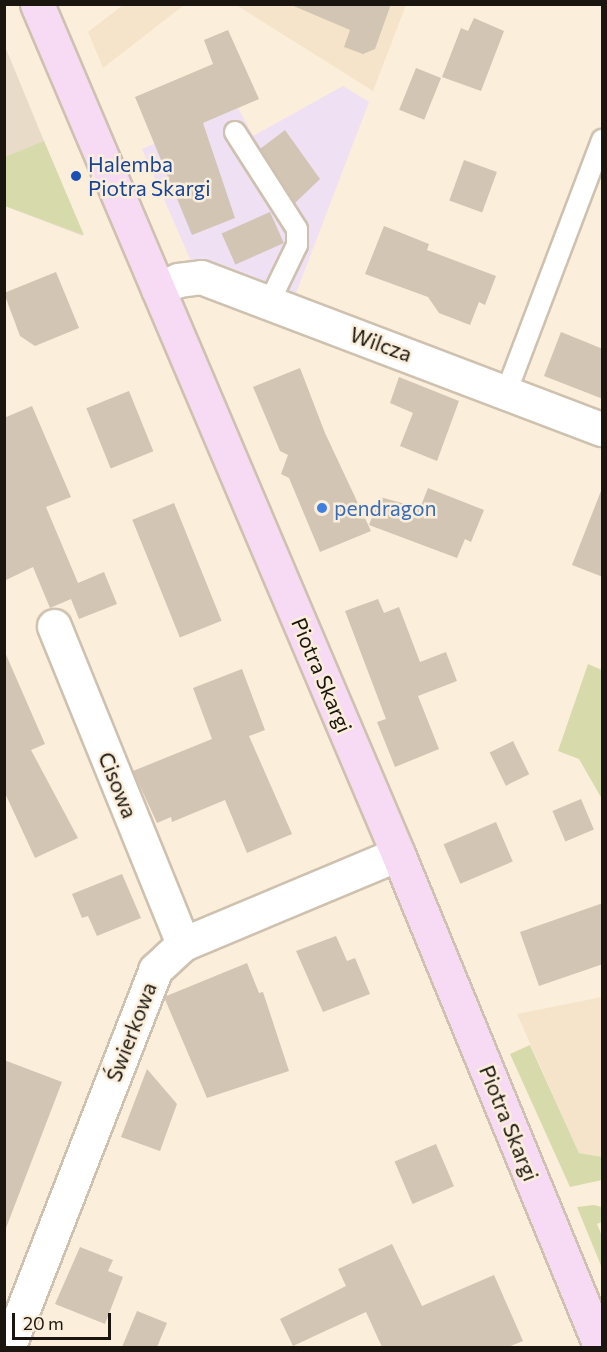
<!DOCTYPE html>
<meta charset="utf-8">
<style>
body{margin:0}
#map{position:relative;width:607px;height:1352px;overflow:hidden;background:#fbeedb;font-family:Commissioner,sans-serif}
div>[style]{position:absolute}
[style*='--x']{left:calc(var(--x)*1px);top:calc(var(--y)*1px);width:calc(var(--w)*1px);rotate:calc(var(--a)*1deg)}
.commercial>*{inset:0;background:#efe0f3}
.built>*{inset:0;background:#f5e4ca}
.education>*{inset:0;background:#e8dcc8}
.green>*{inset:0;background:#d7dbab}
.building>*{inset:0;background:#d2c5b3;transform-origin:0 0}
.roads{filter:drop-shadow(2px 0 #cec1af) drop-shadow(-2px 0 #cec1af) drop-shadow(0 2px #cec1af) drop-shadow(0 -2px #cec1af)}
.lane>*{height:20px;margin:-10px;padding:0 10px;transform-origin:10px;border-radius:10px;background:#fff}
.street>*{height:33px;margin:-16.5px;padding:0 16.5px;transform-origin:16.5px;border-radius:16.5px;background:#fff}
.secondary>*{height:33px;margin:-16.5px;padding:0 16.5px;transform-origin:16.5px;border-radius:16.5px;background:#f7daf4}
.dots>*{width:16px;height:16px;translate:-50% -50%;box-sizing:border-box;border:3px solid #fbeedb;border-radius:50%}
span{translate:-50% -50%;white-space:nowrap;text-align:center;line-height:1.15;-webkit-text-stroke:5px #fbeedb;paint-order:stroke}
.transit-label{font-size:21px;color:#164399}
.left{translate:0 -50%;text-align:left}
.street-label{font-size:21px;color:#1a160f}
.shop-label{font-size:21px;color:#366cbe}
.frame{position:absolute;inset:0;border:6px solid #1a160f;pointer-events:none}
.scale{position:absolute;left:12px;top:1313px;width:99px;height:27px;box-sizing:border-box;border:3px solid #1a160f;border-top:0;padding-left:8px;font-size:18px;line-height:21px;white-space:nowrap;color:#1a160f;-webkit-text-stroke:4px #fbeedb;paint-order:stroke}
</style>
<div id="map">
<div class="commercial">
<i style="clip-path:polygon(343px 86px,369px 102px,296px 293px,217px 263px,191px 261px,142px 149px,238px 108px,253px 136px)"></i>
</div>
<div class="built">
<i style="clip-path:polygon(123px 5px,184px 5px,103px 68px,88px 32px)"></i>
<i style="clip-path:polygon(236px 5px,406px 5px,373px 91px)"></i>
<i style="clip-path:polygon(602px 997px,602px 1157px,579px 1153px,517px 1014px)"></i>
</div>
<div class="education">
<i style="clip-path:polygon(4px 44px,44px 141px,83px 236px,5px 206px)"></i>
</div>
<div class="green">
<i style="clip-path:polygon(44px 141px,84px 235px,5px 206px,5px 157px)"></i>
<i style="clip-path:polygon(588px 664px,602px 670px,602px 799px,579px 759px,558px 751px)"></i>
<i style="clip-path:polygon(530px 1045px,579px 1153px,602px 1157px,602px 1180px,570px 1187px,510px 1054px)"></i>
<i style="clip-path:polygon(594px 1205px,602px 1207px,602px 1222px,597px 1224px,602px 1236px,602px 1268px,577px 1207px)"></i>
</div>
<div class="building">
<i style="clip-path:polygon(289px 4px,391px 4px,375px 49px,363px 54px,344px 47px,350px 30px)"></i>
<i style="clip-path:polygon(474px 18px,504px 31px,481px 91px,442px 77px,461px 28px,468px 31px)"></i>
<i style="clip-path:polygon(228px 30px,259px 99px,203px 123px,235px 218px,192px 235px,135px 97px,213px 64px,204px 40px)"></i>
<i style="left:416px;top:68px;width:27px;height:45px;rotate:22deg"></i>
<i style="clip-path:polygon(285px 130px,320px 179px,295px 203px,260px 149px)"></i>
<i style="left:464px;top:160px;width:35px;height:43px;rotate:20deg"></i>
<i style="left:270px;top:212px;width:34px;height:53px;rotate:66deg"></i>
<i style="clip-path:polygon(384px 226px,429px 244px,427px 250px,496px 276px,485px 305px,479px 302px,470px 325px,439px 313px,428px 297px,365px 274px)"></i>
<i style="clip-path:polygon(56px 272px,79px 328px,35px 346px,20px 336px,4px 293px)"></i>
<i style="clip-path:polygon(561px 332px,603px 349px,603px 399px,544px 376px)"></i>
<i style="clip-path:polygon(300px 368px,325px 433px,371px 531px,320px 552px,289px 478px,281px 474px,288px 455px,280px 451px,253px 387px)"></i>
<i style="clip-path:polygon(399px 377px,459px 401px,437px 461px,400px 446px,413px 413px,390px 403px)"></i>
<i style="left:129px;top:391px;width:65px;height:46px;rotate:68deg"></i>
<i style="clip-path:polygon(32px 406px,71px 497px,46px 507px,78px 583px,104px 572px,117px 604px,79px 619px,71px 599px,50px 608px,33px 567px,4px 581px,4px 418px)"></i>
<i style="clip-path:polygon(428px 488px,484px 510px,471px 542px,465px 539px,457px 558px,369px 525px,380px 497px,420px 508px)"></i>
<i style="clip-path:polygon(601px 491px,603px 491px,603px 577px,572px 565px)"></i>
<i style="left:174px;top:503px;width:127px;height:45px;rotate:68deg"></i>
<i style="clip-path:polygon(378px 599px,384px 613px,399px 607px,420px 662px,446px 652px,457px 681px,418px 696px,439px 749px,395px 767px,377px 722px,386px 719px,345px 611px)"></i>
<i style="clip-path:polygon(4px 650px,45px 744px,31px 750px,78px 838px,35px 858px,4px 791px)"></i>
<i style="clip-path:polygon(242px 669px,265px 730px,249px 736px,292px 834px,247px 853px,225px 800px,172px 822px,171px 817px,157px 823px,133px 771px,212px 739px,193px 688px)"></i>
<i style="left:513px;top:741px;width:37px;height:26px;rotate:64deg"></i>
<i style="left:581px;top:799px;width:33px;height:31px;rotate:67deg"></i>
<i style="left:496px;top:822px;width:43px;height:57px;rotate:67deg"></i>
<i style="clip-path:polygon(122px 874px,141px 918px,97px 936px,88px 916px,82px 918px,72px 894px)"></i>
<i style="clip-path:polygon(603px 903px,603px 964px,539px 986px,520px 932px)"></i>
<i style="clip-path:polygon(336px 936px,347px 961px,355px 958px,370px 994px,323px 1012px,296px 951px)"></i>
<i style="clip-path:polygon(247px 963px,259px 993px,263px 992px,289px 1071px,207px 1098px,164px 997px)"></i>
<i style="clip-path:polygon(4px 1060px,62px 1082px,6px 1228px,4px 1227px)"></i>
<i style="clip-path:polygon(147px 1069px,177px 1104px,160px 1151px,121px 1137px)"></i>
<i style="left:436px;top:1144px;width:46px;height:45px;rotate:67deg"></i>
<i style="clip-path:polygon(392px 1244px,422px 1306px,494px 1275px,523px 1341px,508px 1347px,382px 1347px,366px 1312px,293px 1346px,280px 1319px,346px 1286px,338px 1269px)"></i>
<i style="clip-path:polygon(80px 1247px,113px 1260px,108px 1271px,123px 1277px,105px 1324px,55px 1304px)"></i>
<i style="clip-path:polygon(137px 1311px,167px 1323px,157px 1347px,122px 1347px)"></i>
</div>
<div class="roads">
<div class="lane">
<i style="--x:235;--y:132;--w:115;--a:57.4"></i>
<i style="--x:297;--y:229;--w:16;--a:90"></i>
<i style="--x:297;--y:245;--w:64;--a:115.8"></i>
<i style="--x:506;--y:393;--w:271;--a:-69.2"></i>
</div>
<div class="street">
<i style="--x:158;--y:289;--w:22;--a:-24"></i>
<i style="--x:178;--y:280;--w:23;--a:-7"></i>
<i style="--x:201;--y:277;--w:429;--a:20.8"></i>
<i style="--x:54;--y:626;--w:343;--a:67.9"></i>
<i style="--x:8;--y:1348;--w:406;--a:-68.7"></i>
<i style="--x:155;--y:970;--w:38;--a:-43"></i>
<i style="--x:183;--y:944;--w:233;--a:-22.7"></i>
</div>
<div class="secondary">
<i style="--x:37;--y:4;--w:923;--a:66.99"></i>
<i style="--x:398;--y:854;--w:534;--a:67.66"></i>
</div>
</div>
<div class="dots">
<i style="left:76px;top:176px;background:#1a4fb4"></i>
<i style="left:322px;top:508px;background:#3f7fe0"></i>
</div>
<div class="transit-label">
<span class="left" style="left:88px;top:176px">Halemba<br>Piotra Skargi</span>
</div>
<div class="street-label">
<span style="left:381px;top:344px;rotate:20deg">Wilcza</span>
<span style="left:322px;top:675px;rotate:67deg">Piotra Skargi</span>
<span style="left:118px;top:785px;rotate:68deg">Cisowa</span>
<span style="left:131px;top:1032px;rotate:-69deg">Świerkowa</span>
<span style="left:509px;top:1123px;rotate:68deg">Piotra Skargi</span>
</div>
<div class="shop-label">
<span class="left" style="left:334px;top:508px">pendragon</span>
</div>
<div class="frame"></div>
<div class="scale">20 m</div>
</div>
